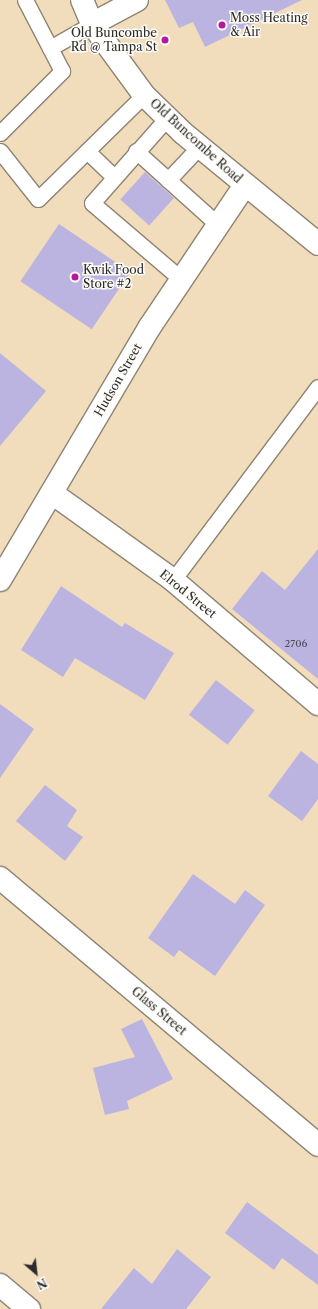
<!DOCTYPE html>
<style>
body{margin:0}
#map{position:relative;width:318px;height:1309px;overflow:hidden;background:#f1dcbc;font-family:"Libre Caslon Text",serif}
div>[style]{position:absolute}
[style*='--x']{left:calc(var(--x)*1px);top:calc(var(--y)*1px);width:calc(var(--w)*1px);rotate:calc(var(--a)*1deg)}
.building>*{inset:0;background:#bbb4e1;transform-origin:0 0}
.roads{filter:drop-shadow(1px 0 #8e8474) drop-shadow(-1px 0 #8e8474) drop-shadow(0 1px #8e8474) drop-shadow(0 -1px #8e8474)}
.service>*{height:15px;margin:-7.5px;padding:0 7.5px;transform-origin:7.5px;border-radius:7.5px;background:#fff}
.minor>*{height:22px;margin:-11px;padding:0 11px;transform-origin:11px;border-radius:11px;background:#fff}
.tertiary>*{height:22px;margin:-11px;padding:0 11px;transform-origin:11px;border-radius:11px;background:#fff}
.dots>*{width:11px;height:11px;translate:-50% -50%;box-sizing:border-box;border:2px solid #fdfcf7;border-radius:50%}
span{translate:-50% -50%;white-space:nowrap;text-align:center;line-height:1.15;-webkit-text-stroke:3px #fdfcf7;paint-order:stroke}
.number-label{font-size:10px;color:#4f4d58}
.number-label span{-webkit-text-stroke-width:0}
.poi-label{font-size:12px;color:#2b2b2b}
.left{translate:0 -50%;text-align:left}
.right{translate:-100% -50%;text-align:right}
.street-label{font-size:12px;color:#2b2b2b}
.north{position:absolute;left:16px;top:1253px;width:40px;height:40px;-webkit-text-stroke:3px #fdfcf7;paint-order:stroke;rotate:152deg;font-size:11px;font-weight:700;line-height:16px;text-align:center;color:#2b2b2b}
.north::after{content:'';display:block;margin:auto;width:14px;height:18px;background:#2b2b2b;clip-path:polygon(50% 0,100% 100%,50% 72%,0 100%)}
</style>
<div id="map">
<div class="building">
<i style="clip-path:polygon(165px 0,302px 0,205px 47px,193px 22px,179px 28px)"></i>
<i style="left:145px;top:172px;width:39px;height:37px;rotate:42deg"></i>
<i style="left:59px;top:224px;width:86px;height:69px;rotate:34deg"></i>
<i style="clip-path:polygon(0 353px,46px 391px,0 446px)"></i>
<i style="clip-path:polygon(318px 549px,318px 679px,232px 609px,262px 571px,285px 590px)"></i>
<i style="clip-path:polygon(61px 586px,122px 627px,125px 623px,174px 653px,145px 700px,75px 658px,63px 677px,21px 650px)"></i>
<i style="left:216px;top:680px;width:49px;height:44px;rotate:38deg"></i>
<i style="clip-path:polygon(0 704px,34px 729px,0 778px)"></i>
<i style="clip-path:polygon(301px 751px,318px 764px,318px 799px,302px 821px,268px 796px)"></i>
<i style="clip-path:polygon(45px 785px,77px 810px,67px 826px,83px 837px,65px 861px,16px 821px)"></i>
<i style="clip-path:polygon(193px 874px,235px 904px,245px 890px,265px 905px,215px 976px,179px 950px,174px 957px,148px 938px)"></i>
<i style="clip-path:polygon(142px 1019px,173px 1079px,127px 1101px,129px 1109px,105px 1115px,93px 1068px,135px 1057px,121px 1029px)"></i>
<i style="clip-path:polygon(247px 1202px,318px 1255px,318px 1285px,282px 1258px,274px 1270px,225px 1233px)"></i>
<i style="clip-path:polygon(177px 1249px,211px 1277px,186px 1309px,101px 1309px,134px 1268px,152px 1284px)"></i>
</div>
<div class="roads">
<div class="service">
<i style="--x:50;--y:48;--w:48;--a:-29.7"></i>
<i style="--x:167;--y:118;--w:113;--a:131.4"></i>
<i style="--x:92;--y:203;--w:117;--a:40.5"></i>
<i style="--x:0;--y:133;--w:88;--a:-45"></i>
<i style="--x:62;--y:71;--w:80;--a:-117.5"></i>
<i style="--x:0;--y:151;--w:61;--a:51.6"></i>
<i style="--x:38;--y:199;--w:148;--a:-44.5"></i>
<i style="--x:87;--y:151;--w:37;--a:44"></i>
<i style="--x:136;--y:151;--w:109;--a:42"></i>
<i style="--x:168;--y:180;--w:45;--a:-46.8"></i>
<i style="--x:173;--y:580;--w:241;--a:-53.1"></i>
</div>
<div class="minor">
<i style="--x:92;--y:24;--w:51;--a:-28.1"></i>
<i style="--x:52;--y:493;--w:149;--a:35.7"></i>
<i style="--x:173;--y:580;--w:191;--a:40.5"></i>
<i style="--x:0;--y:580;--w:293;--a:-59.4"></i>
<i style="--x:149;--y:328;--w:172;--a:-56.1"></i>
<i style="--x:0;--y:878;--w:415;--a:40"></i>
<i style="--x:0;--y:1285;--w:38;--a:40"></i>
</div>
<div class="tertiary">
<i style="--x:82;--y:0;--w:26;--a:67"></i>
<i style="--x:92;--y:24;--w:88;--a:53.8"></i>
<i style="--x:144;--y:95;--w:54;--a:44.3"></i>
<i style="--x:183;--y:133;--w:175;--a:39.4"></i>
</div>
</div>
<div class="dots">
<i style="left:222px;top:25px;background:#b5179e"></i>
<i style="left:165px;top:40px;background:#b5179e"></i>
<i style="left:75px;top:277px;background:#b5179e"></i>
</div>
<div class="number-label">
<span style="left:296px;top:644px">2706</span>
</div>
<div class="poi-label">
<span class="left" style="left:230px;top:25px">Moss Heating<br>&amp; Air</span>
<span class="right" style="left:157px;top:40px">Old Buncombe<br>Rd @ Tampa St</span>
<span class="left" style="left:83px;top:277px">Kwik Food<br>Store #2</span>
</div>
<div class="street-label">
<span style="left:196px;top:141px;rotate:42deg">Old Buncombe Road</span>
<span style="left:118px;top:380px;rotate:-60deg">Hudson Street</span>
<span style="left:188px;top:594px;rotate:39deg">Elrod Street</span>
<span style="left:159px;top:1011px;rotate:40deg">Glass Street</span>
</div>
<div class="north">N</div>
</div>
